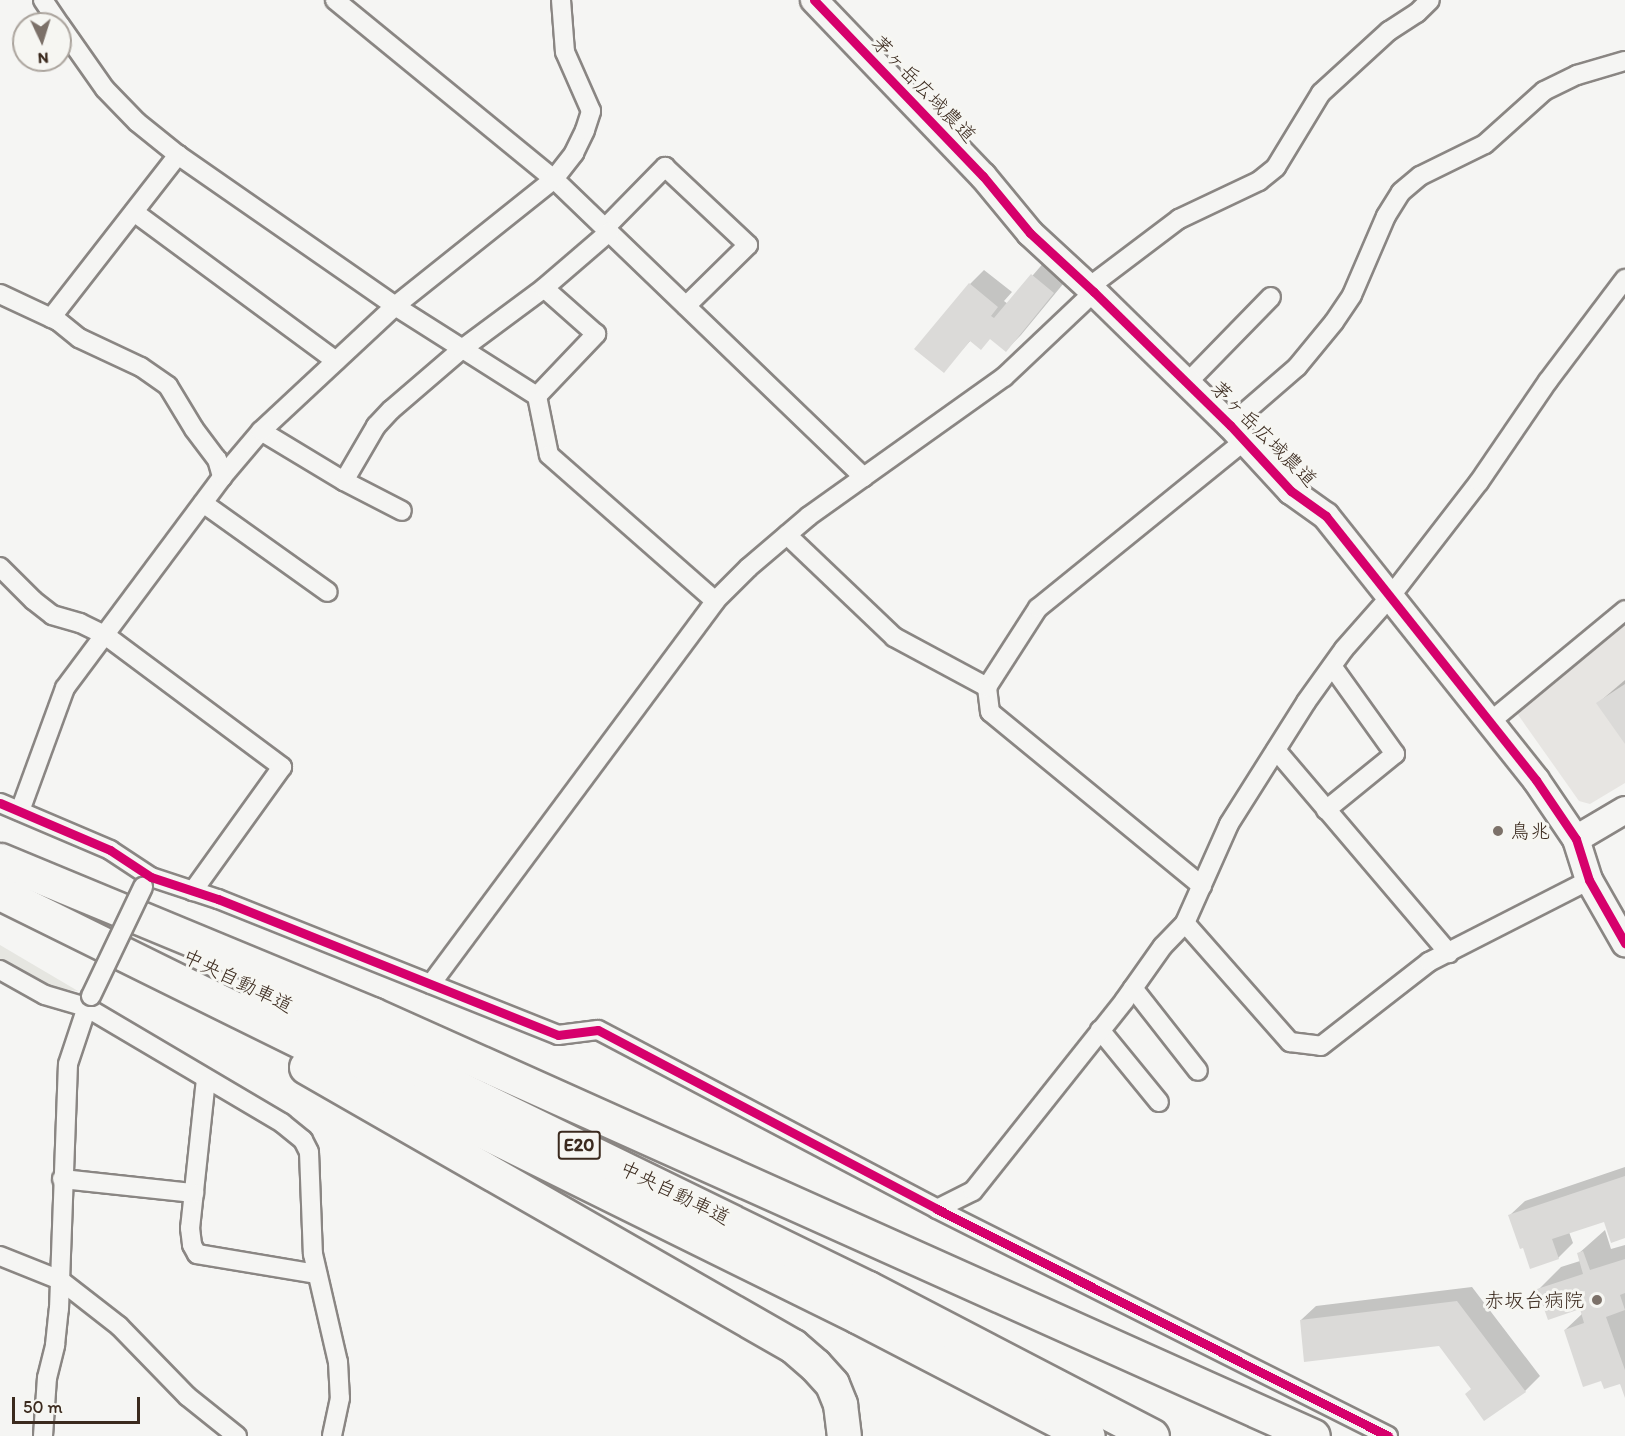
<!DOCTYPE html>
<meta charset="utf-8">
<style>
body{margin:0}
#map{position:relative;width:1625px;height:1436px;overflow:hidden;background:#f5f5f3;font-family:Itim,"Klee One",sans-serif}
div>[style]{position:absolute}
[style*='--x']{left:calc(var(--x)*1px);top:calc(var(--y)*1px);width:calc(var(--w)*1px);rotate:calc(var(--a)*1deg)}
.built>*{inset:0;background:#e7e5e2}
.green>*{inset:0;background:#e6e6e1}
.shadow>*{inset:0;background:#0003}
.building>*{inset:0;background:#dbdad8}
.roads{filter:drop-shadow(2px 0 #8a8683) drop-shadow(-2px 0 #8a8683) drop-shadow(0 2px #8a8683) drop-shadow(0 -2px #8a8683)}
.street>*{height:18px;margin:-9px;padding:0 9px;transform-origin:9px;border-radius:9px;background:#f5f5f3}
.secondary>*{height:26px;margin:-13px;padding:0 13px;transform-origin:13px;border-radius:13px;background:#f5f5f3}
.highway>*{height:33px;margin:-16.5px;padding:0 16.5px;transform-origin:16.5px;border-radius:16.5px;background:#f5f5f3}
.bridges{filter:drop-shadow(2px 0 #8a8683) drop-shadow(-2px 0 #8a8683) drop-shadow(0 2px #8a8683) drop-shadow(0 -2px #8a8683)}
.street-bridge>*{height:18px;margin:-9px;padding:0 9px;transform-origin:9px;border-radius:9px;background:#f5f5f3}
.cycleway>*{height:9px;margin:-4.5px;padding:0 4.5px;transform-origin:4.5px;border-radius:4.5px;background:#d6006c}
.dots>*{width:16px;height:16px;translate:-50% -50%;box-sizing:border-box;border:3px solid #f6f6f2;border-radius:50%}
span{translate:-50% -50%;white-space:nowrap;text-align:center;line-height:1.15;-webkit-text-stroke:6px #f6f6f2;paint-order:stroke}
.shield-label span{padding:2px 4px;background:#f6f6f2;border:2px solid;border-radius:4px;-webkit-text-stroke-width:0}
.shield-label{font-size:18px;color:#3b2a1e;font-weight:700}
.street-label{font-size:20px;color:#3b2a1e}
.poi-label{font-size:20px;color:#3b2a1e}
.left{translate:0 -50%;text-align:left}
.right{translate:-100% -50%;text-align:right}
.north{position:absolute;left:12px;top:12px;width:60px;height:60px;box-sizing:border-box;background:#f6f6f2;border:2px solid #aba49d;border-radius:50%;rotate:176deg;font-size:16px;font-weight:700;line-height:24px;text-align:center;color:#3b2a1e}
.north::after{content:'';display:block;margin:auto;width:21px;height:27px;background:#7c7169;clip-path:polygon(50% 0,100% 100%,50% 72%,0 100%)}
.scale{position:absolute;left:12px;top:1397px;width:128px;height:27px;box-sizing:border-box;border:3px solid #3b2a1e;border-top:0;padding-left:8px;font-size:18px;line-height:21px;white-space:nowrap;color:#3b2a1e;-webkit-text-stroke:4px #f6f6f2;paint-order:stroke}
</style>
<div id="map">
<div class="built">
<i style="clip-path:polygon(1625px 619px,1625px 783px,1590px 804px,1579px 801px,1514px 709px)"></i>
</div>
<div class="green">
<i style="clip-path:polygon(0 945px,78px 991px,42px 987px,0 963px)"></i>
</div>
<div class="shadow">
<i style="clip-path:polygon(1046px 260px,1068px 278px,1021px 335px,1006px 350px,991px 338px,971px 340px,943px 371px,970px 284px,984px 270px,1012px 292px,1004px 301px,1008px 304px)"></i>
<i style="clip-path:polygon(1625px 680px,1625px 741px,1598px 703px)"></i>
<i style="clip-path:polygon(1625px 1167px,1625px 1237px,1605px 1220px,1569px 1232px,1573px 1243px,1558px 1258px,1510px 1215px,1525px 1201px)"></i>
<i style="clip-path:polygon(1605px 1230px,1611px 1249px,1625px 1245px,1625px 1395px,1621px 1382px,1565px 1330px,1583px 1313px,1581px 1307px,1539px 1289px,1561px 1267px,1580px 1261px,1578px 1254px)"></i>
<i style="clip-path:polygon(1472px 1287px,1540px 1376px,1525px 1391px,1484px 1419px,1472px 1388px,1440px 1345px,1301px 1320px,1316px 1306px)"></i>
</div>
<div class="building">
<i style="clip-path:polygon(1031px 274px,1054px 293px,1006px 352px,990px 339px,981px 350px,970px 341px,944px 373px,914px 349px,969px 283px,998px 307px,991px 316px,994px 318px)"></i>
<i style="clip-path:polygon(1625px 684px,1625px 744px,1596px 703px)"></i>
<i style="clip-path:polygon(1625px 1176px,1625px 1238px,1611px 1243px,1604px 1222px,1552px 1239px,1559px 1259px,1530px 1269px,1523px 1248px,1520px 1249px,1508px 1215px)"></i>
<i style="clip-path:polygon(1583px 1251px,1590px 1270px,1625px 1259px,1625px 1293px,1620px 1295px,1625px 1310px,1606px 1317px,1625px 1370px,1625px 1398px,1620px 1384px,1604px 1389px,1601px 1381px,1583px 1387px,1564px 1330px,1584px 1323px,1580px 1309px,1548px 1320px,1537px 1289px,1583px 1274px,1577px 1253px)"></i>
<i style="clip-path:polygon(1457px 1301px,1526px 1392px,1484px 1421px,1465px 1394px,1471px 1389px,1439px 1346px,1304px 1362px,1300px 1320px)"></i>
</div>
<div class="roads">
<div class="street">
<i style="--x:43;--y:0;--w:29;--a:56"></i>
<i style="--x:335;--y:0;--w:283;--a:39.3"></i>
<i style="--x:554;--y:179;--w:430;--a:43.9"></i>
<i style="--x:60;--y:25;--w:78;--a:54.9"></i>
<i style="--x:105;--y:89;--w:46;--a:45.9"></i>
<i style="--x:137;--y:122;--w:53;--a:38.8"></i>
<i style="--x:178;--y:155;--w:264;--a:34.8"></i>
<i style="--x:395;--y:306;--w:168;--a:32.4"></i>
<i style="--x:537;--y:396;--w:60;--a:78.5"></i>
<i style="--x:549;--y:455;--w:221;--a:41.3"></i>
<i style="--x:134;--y:212;--w:251;--a:36.4"></i>
<i style="--x:605;--y:228;--w:86;--a:-45.5"></i>
<i style="--x:665;--y:167;--w:114;--a:43.2"></i>
<i style="--x:748;--y:245;--w:87;--a:135.5"></i>
<i style="--x:1089;--y:287;--w:113;--a:-37.1"></i>
<i style="--x:1179;--y:219;--w:89;--a:-25.4"></i>
<i style="--x:1259;--y:181;--w:22;--a:-39"></i>
<i style="--x:1276;--y:167;--w:87;--a:-58.7"></i>
<i style="--x:1321;--y:93;--w:92;--a:-42.4"></i>
<i style="--x:1389;--y:31;--w:33;--a:-33"></i>
<i style="--x:1417;--y:13;--w:18;--a:-45"></i>
<i style="--x:0;--y:294;--w:64;--a:25"></i>
<i style="--x:58;--y:321;--w:27;--a:39"></i>
<i style="--x:79;--y:338;--w:68;--a:25.1"></i>
<i style="--x:141;--y:367;--w:33;--a:35"></i>
<i style="--x:168;--y:386;--w:50;--a:58.8"></i>
<i style="--x:194;--y:429;--w:38;--a:53"></i>
<i style="--x:217;--y:459;--w:19;--a:74"></i>
<i style="--x:51;--y:318;--w:207;--a:-52.1"></i>
<i style="--x:1187;--y:383;--w:120;--a:-45.7"></i>
<i style="--x:537;--y:396;--w:86;--a:-46.4"></i>
<i style="--x:596;--y:334;--w:69;--a:-138.5"></i>
<i style="--x:1230;--y:425;--w:89;--a:-40.9"></i>
<i style="--x:1297;--y:367;--w:58;--a:-50.6"></i>
<i style="--x:1334;--y:322;--w:32;--a:-56"></i>
<i style="--x:1352;--y:295;--w:86;--a:-66.7"></i>
<i style="--x:1386;--y:216;--w:28;--a:-58"></i>
<i style="--x:1401;--y:192;--w:25;--a:-40"></i>
<i style="--x:1420;--y:176;--w:72;--a:-26.2"></i>
<i style="--x:1485;--y:144;--w:79;--a:-41.9"></i>
<i style="--x:1544;--y:91;--w:37;--a:-26"></i>
<i style="--x:1577;--y:75;--w:50;--a:-16.3"></i>
<i style="--x:261;--y:431;--w:97;--a:31.1"></i>
<i style="--x:344;--y:481;--w:65;--a:27.3"></i>
<i style="--x:344;--y:481;--w:64;--a:-59.8"></i>
<i style="--x:376;--y:426;--w:22;--a:-47"></i>
<i style="--x:391;--y:410;--w:94;--a:-40.7"></i>
<i style="--x:462;--y:349;--w:102;--a:-36.6"></i>
<i style="--x:544;--y:288;--w:86;--a:-40.7"></i>
<i style="--x:203;--y:503;--w:153;--a:35.5"></i>
<i style="--x:787;--y:535;--w:148;--a:43.6"></i>
<i style="--x:894;--y:637;--w:106;--a:28.3"></i>
<i style="--x:0;--y:567;--w:47;--a:45"></i>
<i style="--x:33;--y:600;--w:24;--a:38"></i>
<i style="--x:52;--y:615;--w:29;--a:16"></i>
<i style="--x:80;--y:623;--w:28;--a:26"></i>
<i style="--x:105;--y:635;--w:221;--a:36.7"></i>
<i style="--x:282;--y:767;--w:153;--a:125.7"></i>
<i style="--x:1491;--y:721;--w:174;--a:-39.6"></i>
<i style="--x:1276;--y:750;--w:267;--a:49.6"></i>
<i style="--x:0;--y:803;--w:120;--a:23.1"></i>
<i style="--x:110;--y:850;--w:49;--a:33.4"></i>
<i style="--x:151;--y:877;--w:71;--a:18.2"></i>
<i style="--x:218;--y:899;--w:366;--a:21.8"></i>
<i style="--x:558;--y:1035;--w:40;--a:-7.1"></i>
<i style="--x:598;--y:1030;--w:383;--a:27.8"></i>
<i style="--x:937;--y:1209;--w:505;--a:26.72"></i>
<i style="--x:1326;--y:810;--w:89;--a:-39.1"></i>
<i style="--x:1395;--y:754;--w:108;--a:-125.6"></i>
<i style="--x:20;--y:811;--w:131;--a:-69.9"></i>
<i style="--x:65;--y:688;--w:263;--a:-53.3"></i>
<i style="--x:222;--y:477;--w:60;--a:-49.7"></i>
<i style="--x:261;--y:431;--w:183;--a:-43"></i>
<i style="--x:395;--y:306;--w:203;--a:-38.6"></i>
<i style="--x:554;--y:179;--w:33;--a:-52"></i>
<i style="--x:574;--y:153;--w:25;--a:-64"></i>
<i style="--x:585;--y:130;--w:20;--a:-72"></i>
<i style="--x:591;--y:111;--w:64;--a:-113.8"></i>
<i style="--x:565;--y:52;--w:52;--a:-94.4"></i>
<i style="--x:1202;--y:886;--w:274;--a:-140.6"></i>
<i style="--x:990;--y:712;--w:25;--a:-97"></i>
<i style="--x:987;--y:687;--w:94;--a:-57.2"></i>
<i style="--x:1038;--y:608;--w:265;--a:-39"></i>
<i style="--x:1185;--y:923;--w:159;--a:48.6"></i>
<i style="--x:1290;--y:1042;--w:31;--a:7"></i>
<i style="--x:1321;--y:1046;--w:137;--a:-37.9"></i>
<i style="--x:1429;--y:962;--w:180;--a:-27.1"></i>
<i style="--x:0;--y:970;--w:51;--a:29.1"></i>
<i style="--x:45;--y:995;--w:43;--a:16.3"></i>
<i style="--x:86;--y:1007;--w:228;--a:30.6"></i>
<i style="--x:282;--y:1123;--w:27;--a:39"></i>
<i style="--x:303;--y:1140;--w:13;--a:63"></i>
<i style="--x:309;--y:1152;--w:102;--a:87.8"></i>
<i style="--x:313;--y:1254;--w:111;--a:77"></i>
<i style="--x:338;--y:1362;--w:36;--a:87"></i>
<i style="--x:340;--y:1398;--w:39;--a:102"></i>
<i style="--x:431;--y:984;--w:477;--a:-53.4"></i>
<i style="--x:715;--y:601;--w:47;--a:-45"></i>
<i style="--x:748;--y:568;--w:80;--a:-40.4"></i>
<i style="--x:809;--y:516;--w:239;--a:-35.5"></i>
<i style="--x:1004;--y:377;--w:124;--a:-43.4"></i>
<i style="--x:1133;--y:988;--w:105;--a:51.9"></i>
<i style="--x:1100;--y:1030;--w:93;--a:50.7"></i>
<i style="--x:206;--y:1079;--w:150;--a:96.1"></i>
<i style="--x:190;--y:1228;--w:17;--a:83"></i>
<i style="--x:192;--y:1245;--w:10;--a:61"></i>
<i style="--x:197;--y:1254;--w:122;--a:9.5"></i>
<i style="--x:62;--y:1179;--w:133;--a:6.1"></i>
<i style="--x:937;--y:1209;--w:40;--a:-26.6"></i>
<i style="--x:973;--y:1191;--w:243;--a:-51.5"></i>
<i style="--x:1124;--y:1001;--w:67;--a:-54.7"></i>
<i style="--x:1163;--y:946;--w:32;--a:-46"></i>
<i style="--x:1185;--y:923;--w:108;--a:-66"></i>
<i style="--x:1229;--y:824;--w:144;--a:-57.7"></i>
<i style="--x:1306;--y:702;--w:65;--a:-54.4"></i>
<i style="--x:1344;--y:649;--w:69;--a:-48.5"></i>
<i style="--x:1390;--y:597;--w:145;--a:-52.3"></i>
<i style="--x:1479;--y:482;--w:122;--a:-55.7"></i>
<i style="--x:1548;--y:381;--w:128;--a:-53"></i>
<i style="--x:0;--y:1256;--w:65;--a:21.8"></i>
<i style="--x:60;--y:1280;--w:75;--a:37.9"></i>
<i style="--x:119;--y:1326;--w:98;--a:45.8"></i>
<i style="--x:187;--y:1396;--w:64;--a:38.7"></i>
<i style="--x:43;--y:1436;--w:58;--a:-86.1"></i>
<i style="--x:47;--y:1378;--w:34;--a:-76"></i>
<i style="--x:55;--y:1345;--w:36;--a:-84"></i>
<i style="--x:59;--y:1309;--w:245;--a:-87.9"></i>
<i style="--x:68;--y:1064;--w:70;--a:-71.6"></i>
</div>
<div class="secondary">
<i style="--x:814;--y:0;--w:244;--a:46.2"></i>
<i style="--x:983;--y:176;--w:74;--a:50.5"></i>
<i style="--x:1030;--y:233;--w:87;--a:42.7"></i>
<i style="--x:1094;--y:292;--w:190;--a:44.4"></i>
<i style="--x:1230;--y:425;--w:90;--a:47.3"></i>
<i style="--x:1291;--y:491;--w:43;--a:35.5"></i>
<i style="--x:1326;--y:516;--w:337;--a:51.5"></i>
<i style="--x:1536;--y:780;--w:71;--a:55.9"></i>
<i style="--x:1576;--y:839;--w:43;--a:72.4"></i>
<i style="--x:1589;--y:880;--w:73;--a:60.3"></i>
<i style="--x:1576;--y:839;--w:57;--a:-30.6"></i>
</div>
<div class="highway">
<i style="--x:0;--y:860;--w:403;--a:22.5"></i>
<i style="--x:372;--y:1014;--w:1031;--a:24.15"></i>
<i style="--x:0;--y:893;--w:956;--a:26.27"></i>
<i style="--x:857;--y:1316;--w:260;--a:27.5"></i>
<i style="--x:258;--y:990;--w:679;--a:26.04"></i>
<i style="--x:868;--y:1288;--w:320;--a:27.5"></i>
<i style="--x:306;--y:1067;--w:561;--a:29.81"></i>
<i style="--x:793;--y:1346;--w:29;--a:41"></i>
<i style="--x:815;--y:1365;--w:25;--a:48"></i>
<i style="--x:832;--y:1384;--w:22;--a:68"></i>
<i style="--x:840;--y:1404;--w:32;--a:83"></i>
</div>
</div>
<div class="bridges">
<div class="street-bridge">
<i style="--x:91;--y:996;--w:121;--a:-64.5"></i>
</div>
</div>
<div class="cycleway">
<i style="--x:814;--y:0;--w:244;--a:46.2"></i>
<i style="--x:983;--y:176;--w:74;--a:50.5"></i>
<i style="--x:1030;--y:233;--w:87;--a:42.7"></i>
<i style="--x:1094;--y:292;--w:190;--a:44.4"></i>
<i style="--x:1230;--y:425;--w:90;--a:47.3"></i>
<i style="--x:1291;--y:491;--w:43;--a:35.5"></i>
<i style="--x:1326;--y:516;--w:337;--a:51.5"></i>
<i style="--x:1536;--y:780;--w:71;--a:55.9"></i>
<i style="--x:1576;--y:839;--w:43;--a:72.4"></i>
<i style="--x:1589;--y:880;--w:73;--a:60.3"></i>
<i style="--x:0;--y:803;--w:120;--a:23.1"></i>
<i style="--x:110;--y:850;--w:49;--a:33.4"></i>
<i style="--x:151;--y:877;--w:71;--a:18.2"></i>
<i style="--x:218;--y:899;--w:366;--a:21.8"></i>
<i style="--x:558;--y:1035;--w:40;--a:-7.1"></i>
<i style="--x:598;--y:1030;--w:383;--a:27.8"></i>
<i style="--x:937;--y:1209;--w:505;--a:26.72"></i>
</div>
<div class="dots">
<i style="left:1498px;top:831px;background:#7c7169"></i>
<i style="left:1597px;top:1300px;background:#7c7169"></i>
</div>
<div class="shield-label">
<span style="left:579px;top:1145px">E20</span>
</div>
<div class="street-label">
<span style="left:924px;top:89px;rotate:46deg">茅ヶ岳広域農道</span>
<span style="left:1264px;top:434px;rotate:45deg">茅ヶ岳広域農道</span>
<span style="left:238px;top:981px;rotate:26deg">中央自動車道</span>
<span style="left:675px;top:1193px;rotate:26deg">中央自動車道</span>
</div>
<div class="poi-label">
<span class="left" style="left:1510px;top:831px">鳥兆</span>
<span class="right" style="left:1584px;top:1300px">赤坂台病院</span>
</div>
<div class="north">N</div>
<div class="scale">50 m</div>
</div>
